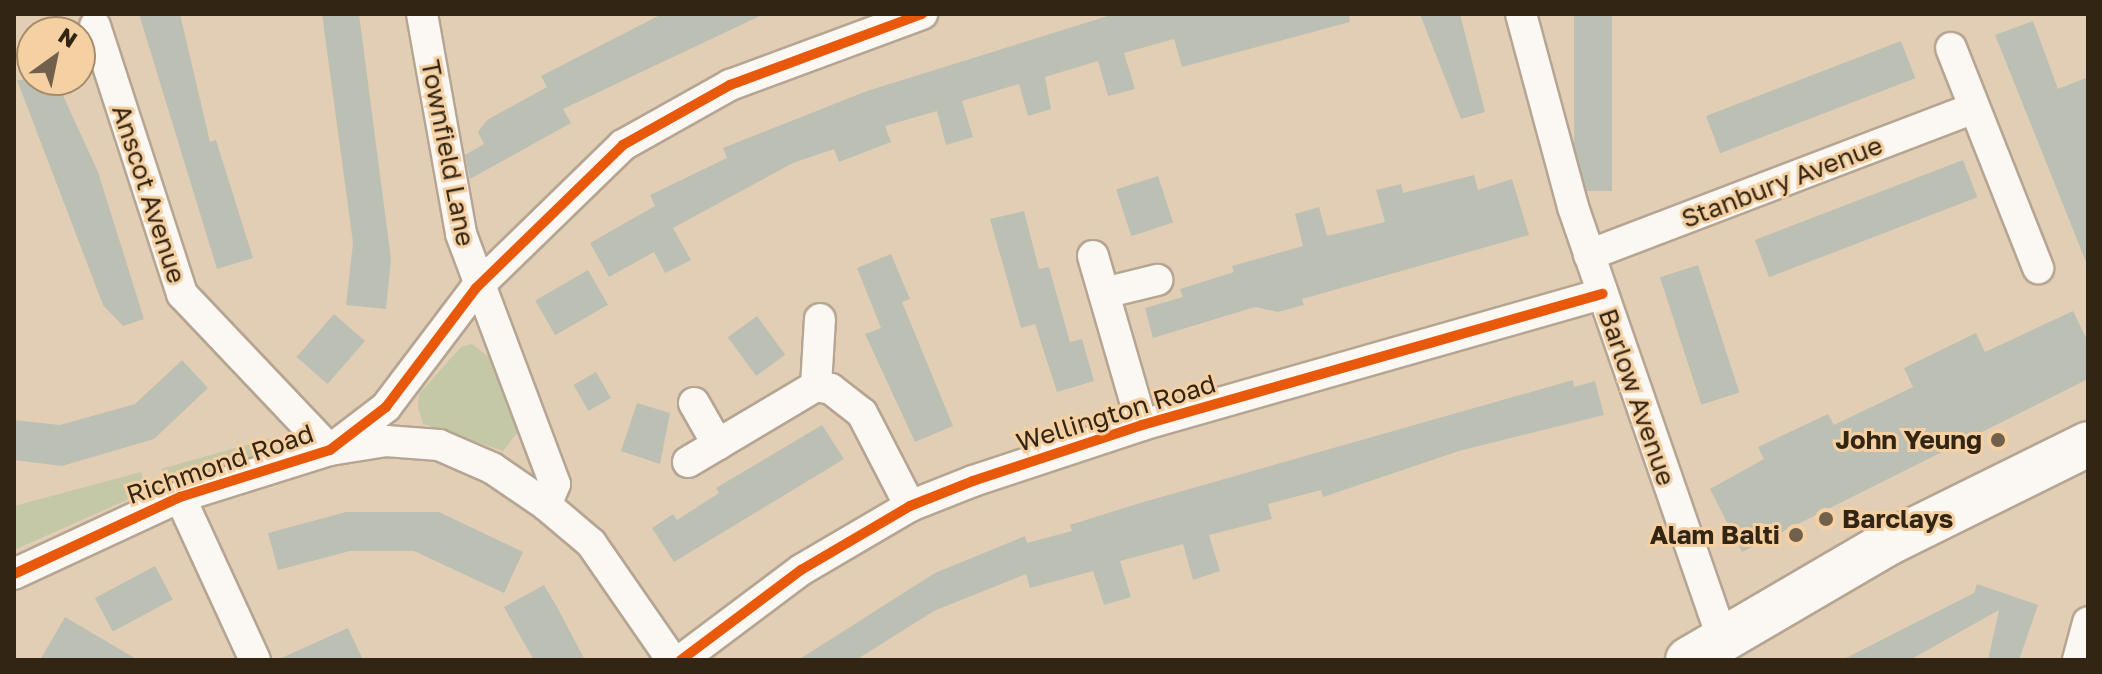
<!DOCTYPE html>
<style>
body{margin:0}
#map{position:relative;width:2102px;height:674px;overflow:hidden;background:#e2ceb5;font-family:"Golos Text",sans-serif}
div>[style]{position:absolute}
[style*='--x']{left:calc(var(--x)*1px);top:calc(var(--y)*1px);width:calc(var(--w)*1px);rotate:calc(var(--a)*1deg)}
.green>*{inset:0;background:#c4c8a7}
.building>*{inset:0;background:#bcc0b4;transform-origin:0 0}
.roads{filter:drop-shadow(2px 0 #b5a592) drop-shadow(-2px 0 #b5a592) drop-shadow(0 2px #b5a592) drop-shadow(0 -2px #b5a592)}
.street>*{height:30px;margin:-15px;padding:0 15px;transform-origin:15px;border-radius:15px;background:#fbf8f4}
.secondary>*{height:44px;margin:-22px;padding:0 22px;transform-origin:22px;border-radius:22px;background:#fbf8f4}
.cycleway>*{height:10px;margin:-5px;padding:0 5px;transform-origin:5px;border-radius:5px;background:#e8590c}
.dots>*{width:22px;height:22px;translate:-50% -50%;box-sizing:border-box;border:4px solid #f4d0a3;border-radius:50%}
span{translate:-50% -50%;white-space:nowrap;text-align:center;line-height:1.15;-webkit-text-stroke:6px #f4d0a3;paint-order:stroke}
.street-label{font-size:26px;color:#332514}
.poi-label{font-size:26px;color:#332514;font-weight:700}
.right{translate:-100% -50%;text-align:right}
.left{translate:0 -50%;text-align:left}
.frame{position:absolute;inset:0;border:16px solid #332514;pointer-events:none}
.north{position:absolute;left:16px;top:16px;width:80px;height:80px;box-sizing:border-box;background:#f4d0a3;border:2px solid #a78c6a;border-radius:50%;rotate:33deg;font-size:22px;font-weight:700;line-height:32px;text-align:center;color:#332514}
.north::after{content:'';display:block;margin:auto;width:28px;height:36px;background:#70604c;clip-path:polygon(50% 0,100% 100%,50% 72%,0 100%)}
</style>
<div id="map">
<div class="green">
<i style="clip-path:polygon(472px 344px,494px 361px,520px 429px,503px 451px,423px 424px,418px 408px,419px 394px,461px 347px)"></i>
<i style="clip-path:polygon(271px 438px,266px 453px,166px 484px,161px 469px)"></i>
<i style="clip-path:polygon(141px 472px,147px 491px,14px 550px,14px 506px)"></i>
</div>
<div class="building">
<i style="clip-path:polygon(139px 14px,180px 14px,210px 142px,216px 140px,253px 258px,217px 269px)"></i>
<i style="clip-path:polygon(322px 14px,359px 14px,391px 259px,386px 309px,346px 305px,353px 243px)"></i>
<i style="clip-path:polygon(662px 14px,762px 15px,563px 109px,571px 123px,470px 179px,465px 155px,484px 144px,478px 132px,487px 120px,547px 87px,541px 76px)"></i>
<i style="clip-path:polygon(1114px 14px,1349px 14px,1350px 22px,1182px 67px,1174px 39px,1124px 53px,1135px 89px,1108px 96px,1098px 61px,1045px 77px,1051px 109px,1028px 116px,1019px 84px,962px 101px,973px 137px,946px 145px,937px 111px,885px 126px,891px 142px,839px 162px,834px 149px,793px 163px,673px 228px,691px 260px,665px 273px,654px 252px,609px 277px,590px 243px,655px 206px,650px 195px,727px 158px,723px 148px,867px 91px)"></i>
<i style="clip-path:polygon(1420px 14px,1460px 14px,1485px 112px,1461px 119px)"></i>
<i style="left:1574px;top:14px;width:38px;height:177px"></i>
<i style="clip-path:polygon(2033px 21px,2058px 89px,2088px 77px,2088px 267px,1995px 35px)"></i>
<i style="left:1901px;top:41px;width:40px;height:209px;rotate:69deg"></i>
<i style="clip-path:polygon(17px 80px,56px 80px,98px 172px,144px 319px,123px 326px,103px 305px)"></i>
<i style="left:1963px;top:160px;width:40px;height:223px;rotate:69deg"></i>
<i style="clip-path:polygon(1474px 175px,1478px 190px,1512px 179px,1529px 235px,1302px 299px,1304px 305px,1278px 312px,1255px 307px,1153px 338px,1145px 308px,1183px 297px,1180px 289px,1234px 272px,1232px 266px,1303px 246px,1295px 214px,1319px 207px,1327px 236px,1385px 222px,1376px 190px,1401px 184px,1403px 193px)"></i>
<i style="left:1158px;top:176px;width:49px;height:44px;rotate:72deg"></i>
<i style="clip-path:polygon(1024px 211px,1039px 269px,1049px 267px,1070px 342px,1082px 339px,1094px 381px,1057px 392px,1035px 324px,1021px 328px,990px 219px)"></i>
<i style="clip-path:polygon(891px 254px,910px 299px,902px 302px,953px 426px,915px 442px,865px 334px,881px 328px,857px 268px)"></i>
<i style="left:1698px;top:265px;width:134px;height:40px;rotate:72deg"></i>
<i style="left:588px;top:270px;width:40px;height:61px;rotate:60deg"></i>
<i style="clip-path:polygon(2073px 311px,2088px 342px,2088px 379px,1742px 552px,1710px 489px,1764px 459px,1758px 447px,1828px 414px,1834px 425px,1913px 387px,1904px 368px,1976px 333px,1985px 352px)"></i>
<i style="left:334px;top:314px;width:41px;height:57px;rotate:41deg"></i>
<i style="left:757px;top:316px;width:48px;height:36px;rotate:54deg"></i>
<i style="clip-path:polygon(182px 360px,208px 388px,154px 439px,62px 466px,14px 460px,14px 420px,60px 425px,135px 404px)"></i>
<i style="left:596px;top:372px;width:30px;height:26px;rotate:60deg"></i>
<i style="clip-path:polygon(1573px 380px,1574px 387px,1595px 381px,1604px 415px,1459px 451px,1323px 497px,1321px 490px,1268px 504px,1272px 519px,1209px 535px,1220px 571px,1193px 580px,1183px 544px,1120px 561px,1131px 597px,1104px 605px,1093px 571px,1030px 588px,1026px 574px,934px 611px,856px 660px,798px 660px,935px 573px,1025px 536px,1027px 543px,1072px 531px,1070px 525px,1140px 503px)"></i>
<i style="clip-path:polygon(637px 403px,670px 413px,660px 464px,621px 451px)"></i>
<i style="clip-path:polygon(822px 425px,844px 459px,674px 562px,652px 528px,673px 514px,677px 520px,719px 493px,716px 488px)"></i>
<i style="clip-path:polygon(346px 512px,439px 512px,523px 552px,504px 593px,414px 551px,350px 551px,278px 570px,268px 533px)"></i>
<i style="left:155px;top:566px;width:38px;height:68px;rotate:62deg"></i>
<i style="clip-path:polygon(1977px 584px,2038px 605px,2019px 660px,1988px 660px,1999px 610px,1910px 660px,1842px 660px,1974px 593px)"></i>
<i style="clip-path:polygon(544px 585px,558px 609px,585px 660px,534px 660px,520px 636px,504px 607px)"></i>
<i style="clip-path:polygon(65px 617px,138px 660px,40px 660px)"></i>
<i style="clip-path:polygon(348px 628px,363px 660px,277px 660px)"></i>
</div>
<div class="roads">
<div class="street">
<i style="--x:422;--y:14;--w:223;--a:79.9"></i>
<i style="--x:461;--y:234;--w:267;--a:69.4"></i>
<i style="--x:555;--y:484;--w:23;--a:113"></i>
<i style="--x:546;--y:505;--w:59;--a:40.2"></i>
<i style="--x:591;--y:543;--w:142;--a:55.3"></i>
<i style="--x:1521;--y:14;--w:200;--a:74.9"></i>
<i style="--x:1573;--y:207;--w:456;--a:70.9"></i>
<i style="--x:95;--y:26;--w:282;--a:72"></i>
<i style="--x:182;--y:294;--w:215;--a:46.5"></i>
<i style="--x:330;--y:450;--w:57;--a:-9.1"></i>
<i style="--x:386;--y:441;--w:53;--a:4.3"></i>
<i style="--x:439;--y:445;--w:58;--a:23.5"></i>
<i style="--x:492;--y:468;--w:65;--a:34.4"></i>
<i style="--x:1951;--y:48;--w:237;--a:68.4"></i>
<i style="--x:1589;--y:255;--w:412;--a:-20.9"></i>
<i style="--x:1093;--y:256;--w:176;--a:73.8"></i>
<i style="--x:1104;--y:293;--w:55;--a:-13.8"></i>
<i style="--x:816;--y:386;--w:67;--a:-86.6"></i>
<i style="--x:694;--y:403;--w:48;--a:60.3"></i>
<i style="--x:688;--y:462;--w:149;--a:-30.7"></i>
<i style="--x:816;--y:386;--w:15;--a:11"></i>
<i style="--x:831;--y:389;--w:39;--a:38"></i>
<i style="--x:862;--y:413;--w:105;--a:62.7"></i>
<i style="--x:180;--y:497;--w:179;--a:65.3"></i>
<i style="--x:14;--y:574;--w:183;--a:-24.9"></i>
<i style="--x:180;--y:497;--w:157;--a:-17.4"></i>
<i style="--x:330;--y:450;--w:71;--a:-37.5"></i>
<i style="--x:386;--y:407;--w:149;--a:-52.9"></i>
<i style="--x:476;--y:288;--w:205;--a:-44.2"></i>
<i style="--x:623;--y:145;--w:123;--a:-29.3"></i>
<i style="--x:730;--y:85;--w:205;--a:-20.3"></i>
<i style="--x:681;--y:660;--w:150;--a:-36.9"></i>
<i style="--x:801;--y:570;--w:126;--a:-30.4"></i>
<i style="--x:910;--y:506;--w:68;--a:-21.6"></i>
<i style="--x:973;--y:481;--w:178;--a:-18.3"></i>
<i style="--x:1142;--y:425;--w:479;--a:-15.9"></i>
<i style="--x:2078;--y:660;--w:39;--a:-75"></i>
</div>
<div class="secondary">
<i style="--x:1688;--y:660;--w:232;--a:-30.3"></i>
<i style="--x:1888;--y:543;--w:223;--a:-26.3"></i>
</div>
</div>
<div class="cycleway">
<i style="--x:14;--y:574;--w:183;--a:-24.9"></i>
<i style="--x:180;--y:497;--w:157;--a:-17.4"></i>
<i style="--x:330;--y:450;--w:71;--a:-37.5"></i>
<i style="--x:386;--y:407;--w:149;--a:-52.9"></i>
<i style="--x:476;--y:288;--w:205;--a:-44.2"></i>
<i style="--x:623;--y:145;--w:123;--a:-29.3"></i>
<i style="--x:730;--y:85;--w:205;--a:-20.3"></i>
<i style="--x:681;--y:660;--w:150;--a:-36.9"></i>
<i style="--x:801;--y:570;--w:126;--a:-30.4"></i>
<i style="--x:910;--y:506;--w:68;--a:-21.6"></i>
<i style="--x:973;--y:481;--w:178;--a:-18.3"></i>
<i style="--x:1142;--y:425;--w:479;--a:-15.9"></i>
</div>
<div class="dots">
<i style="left:1998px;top:440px;background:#70604c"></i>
<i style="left:1826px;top:519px;background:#70604c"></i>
<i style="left:1796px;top:535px;background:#70604c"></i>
</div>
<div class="street-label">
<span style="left:448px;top:153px;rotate:79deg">Townfield Lane</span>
<span style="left:1782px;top:182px;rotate:-21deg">Stanbury Avenue</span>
<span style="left:149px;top:194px;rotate:72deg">Anscot Avenue</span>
<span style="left:1637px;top:397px;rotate:71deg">Barlow Avenue</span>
<span style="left:1116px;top:413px;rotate:-17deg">Wellington Road</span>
<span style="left:220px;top:464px;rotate:-19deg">Richmond Road</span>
</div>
<div class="poi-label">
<span class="right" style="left:1982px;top:440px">John Yeung</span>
<span class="left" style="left:1842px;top:519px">Barclays</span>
<span class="right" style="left:1780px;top:535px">Alam Balti</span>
</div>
<div class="frame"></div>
<div class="north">N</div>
</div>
